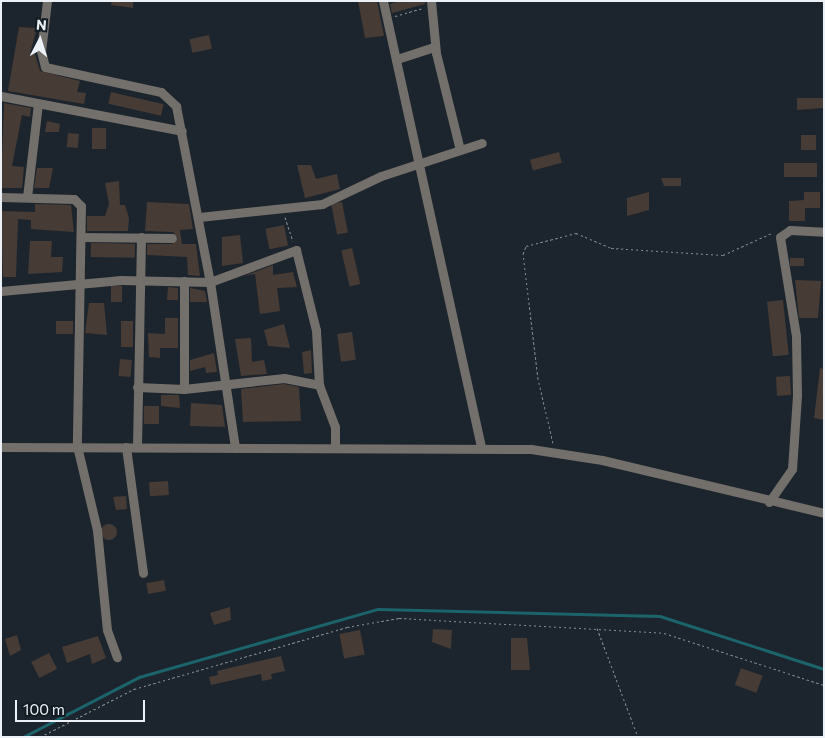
<!DOCTYPE html>
<style>
body{margin:0}
#map{position:relative;width:825px;height:738px;overflow:hidden;background:#1c252d;font-family:Commissioner,sans-serif}
div>[style]{position:absolute}
[style*='--x']{left:calc(var(--x)*1px);top:calc(var(--y)*1px);width:calc(var(--w)*1px);rotate:calc(var(--a)*1deg)}
.stream>*{height:2.5px;margin:-1.25px;padding:0 1.25px;transform-origin:1.25px;border-radius:1.25px;background:#1c646c}
.building>*{inset:0;background:#463b35;transform-origin:0 0}
.round{border-radius:50%}
.path>*{height:1px;margin-top:-0.5px;transform-origin:0;background:repeating-linear-gradient(90deg,#838a91 0 2.5px,transparent 0 5px)}
.minor>*{height:9px;margin:-4.5px;padding:0 4.5px;transform-origin:4.5px;border-radius:4.5px;background:#736f6b}
span{translate:-50% -50%;white-space:nowrap;text-align:center;line-height:1.15;-webkit-text-stroke:4px #131c23;paint-order:stroke}
.frame{position:absolute;inset:0;border:2px solid #ebf1f6;pointer-events:none}
.north{position:absolute;left:15px;top:15px;width:50px;height:50px;-webkit-text-stroke:4px #131c23;paint-order:stroke;rotate:5deg;font-size:14px;font-weight:700;line-height:20px;text-align:center;color:#ebf1f6}
.north::after{content:'';display:block;margin:auto;width:18px;height:22px;background:#ebf1f6;clip-path:polygon(50% 0,100% 100%,50% 72%,0 100%)}
.scale{position:absolute;left:15px;top:700px;width:130px;height:22px;box-sizing:border-box;border:2px solid #ebf1f6;border-top:0;padding-left:6px;font-size:15px;line-height:18px;white-space:nowrap;color:#ebf1f6;-webkit-text-stroke:4px #131c23;paint-order:stroke}
</style>
<div id="map">
<div class="stream">
<i style="--x:23;--y:737;--w:131;--a:-27.3"></i>
<i style="--x:139;--y:677;--w:248;--a:-15.9"></i>
<i style="--x:378;--y:609;--w:282;--a:1.4"></i>
<i style="--x:660;--y:616;--w:172;--a:17.9"></i>
</div>
<div class="building">
<i style="clip-path:polygon(112px 1px,133px 1px,133px 8px,111px 5px)"></i>
<i style="clip-path:polygon(358px 1px,377px 1px,384px 36px,365px 38px)"></i>
<i style="clip-path:polygon(400px 1px,425px 1px,425px 4px,392px 13px,390px 4px)"></i>
<i style="clip-path:polygon(19px 27px,37px 28px,30px 53px,35px 54px,40px 71px,80px 81px,77px 92px,86px 93px,84px 104px,8px 91px)"></i>
<i style="left:209px;top:35px;width:14px;height:20px;rotate:78deg"></i>
<i style="left:111px;top:92px;width:54px;height:12px;rotate:13deg"></i>
<i style="clip-path:polygon(797px 98px,824px 98px,824px 108px,797px 110px)"></i>
<i style="clip-path:polygon(4px 103px,31px 108px,30px 117px,22px 115px,12px 166px,24px 167px,22px 188px,1px 188px)"></i>
<i style="clip-path:polygon(47px 121px,60px 124px,59px 132px,45px 132px)"></i>
<i style="left:92px;top:128px;width:14px;height:21px"></i>
<i style="left:68px;top:133px;width:11px;height:14px;rotate:5deg"></i>
<i style="left:801px;top:135px;width:15px;height:15px"></i>
<i style="left:559px;top:152px;width:11px;height:30px;rotate:75deg"></i>
<i style="left:817px;top:163px;width:14px;height:33px;rotate:90deg"></i>
<i style="clip-path:polygon(297px 165px,311px 165px,316px 179px,337px 174px,340px 189px,305px 198px)"></i>
<i style="clip-path:polygon(37px 168px,53px 168px,49px 188px,34px 188px)"></i>
<i style="clip-path:polygon(661px 178px,681px 178px,681px 186px,664px 186px)"></i>
<i style="clip-path:polygon(119px 181px,120px 205px,125px 205px,129px 218px,128px 231px,87px 231px,87px 216px,105px 216px,109px 204px,105px 183px)"></i>
<i style="clip-path:polygon(649px 192px,649px 210px,627px 216px,627px 198px)"></i>
<i style="clip-path:polygon(804px 192px,820px 192px,820px 208px,805px 208px,805px 221px,789px 221px,789px 201px,804px 200px)"></i>
<i style="clip-path:polygon(147px 202px,189px 204px,193px 229px,180px 230px,182px 244px,196px 244px,200px 276px,188px 275px,187px 257px,147px 255px,147px 244px,172px 244px,178px 238px,173px 232px,145px 231px)"></i>
<i style="left:342px;top:202px;width:31px;height:11px;rotate:79deg"></i>
<i style="clip-path:polygon(35px 204px,71px 205px,74px 232px,31px 229px,31px 220px,18px 219px,16px 277px,3px 277px,1px 211px,35px 212px)"></i>
<i style="left:284px;top:225px;width:21px;height:19px;rotate:79deg"></i>
<i style="clip-path:polygon(240px 235px,243px 263px,222px 266px,222px 237px)"></i>
<i style="clip-path:polygon(30px 241px,52px 241px,51px 257px,63px 257px,62px 272px,28px 274px)"></i>
<i style="left:91px;top:243px;width:44px;height:14px;rotate:1deg"></i>
<i style="left:352px;top:248px;width:37px;height:11px;rotate:77deg"></i>
<i style="left:804px;top:258px;width:8px;height:14px;rotate:90deg"></i>
<i style="clip-path:polygon(273px 265px,273px 275px,293px 272px,297px 287px,277px 288px,280px 311px,260px 314px,255px 274px,244px 276px)"></i>
<i style="clip-path:polygon(795px 280px,821px 281px,818px 318px,799px 318px)"></i>
<i style="left:122px;top:286px;width:16px;height:11px;rotate:90deg"></i>
<i style="clip-path:polygon(168px 287px,178px 288px,178px 300px,167px 300px)"></i>
<i style="clip-path:polygon(190px 288px,205px 291px,207px 302px,190px 302px)"></i>
<i style="left:783px;top:300px;width:55px;height:16px;rotate:84deg"></i>
<i style="clip-path:polygon(89px 303px,104px 303px,107px 335px,85px 333px)"></i>
<i style="clip-path:polygon(165px 318px,178px 318px,178px 348px,160px 348px,160px 358px,149px 357px,148px 333px,165px 334px)"></i>
<i style="left:56px;top:321px;width:17px;height:13px"></i>
<i style="left:121px;top:321px;width:12px;height:26px"></i>
<i style="clip-path:polygon(284px 324px,290px 348px,268px 346px,264px 330px)"></i>
<i style="left:352px;top:332px;width:28px;height:15px;rotate:82deg"></i>
<i style="clip-path:polygon(251px 338px,252px 362px,264px 360px,267px 374px,241px 376px,235px 339px)"></i>
<i style="clip-path:polygon(311px 350px,312px 373px,304px 374px,302px 352px)"></i>
<i style="clip-path:polygon(214px 353px,217px 372px,206px 373px,205px 367px,190px 371px,190px 360px)"></i>
<i style="left:120px;top:359px;width:12px;height:17px;rotate:5deg"></i>
<i style="clip-path:polygon(820px 368px,824px 369px,824px 420px,814px 418px)"></i>
<i style="left:790px;top:376px;width:19px;height:14px;rotate:87deg"></i>
<i style="clip-path:polygon(284px 384px,299px 387px,301px 421px,243px 422px,241px 389px)"></i>
<i style="clip-path:polygon(161px 395px,179px 395px,180px 408px,161px 406px)"></i>
<i style="clip-path:polygon(191px 403px,222px 405px,225px 427px,190px 426px)"></i>
<i style="left:144px;top:406px;width:15px;height:18px"></i>
<i style="left:168px;top:481px;width:14px;height:19px;rotate:86deg"></i>
<i style="clip-path:polygon(126px 496px,127px 509px,116px 510px,113px 497px)"></i>
<i class="round" style="left:101px;top:524px;width:16px;height:16px"></i>
<i style="left:164px;top:580px;width:11px;height:18px;rotate:80deg"></i>
<i style="clip-path:polygon(230px 607px,231px 620px,214px 625px,210px 613px)"></i>
<i style="clip-path:polygon(433px 629px,452px 630px,451px 649px,432px 642px)"></i>
<i style="left:360px;top:630px;width:25px;height:21px;rotate:79deg"></i>
<i style="clip-path:polygon(17px 635px,21px 650px,10px 656px,5px 639px)"></i>
<i style="clip-path:polygon(98px 636px,106px 658px,92px 664px,90px 654px,67px 663px,62px 647px)"></i>
<i style="clip-path:polygon(511px 638px,527px 638px,530px 670px,511px 670px)"></i>
<i style="left:49px;top:653px;width:18px;height:20px;rotate:63deg"></i>
<i style="clip-path:polygon(281px 656px,285px 671px,271px 674px,272px 679px,262px 681px,261px 674px,211px 685px,209px 677px,218px 675px,217px 671px)"></i>
<i style="left:741px;top:668px;width:23px;height:18px;rotate:20deg"></i>
</div>
<div class="path">
<i style="--x:395;--y:16;--w:29;--a:-16"></i>
<i style="--x:285;--y:217;--w:25;--a:72"></i>
<i style="--x:553;--y:443;--w:66;--a:-103.2"></i>
<i style="--x:538;--y:379;--w:126;--a:-96.8"></i>
<i style="--x:523;--y:254;--w:9;--a:-69"></i>
<i style="--x:526;--y:246;--w:52;--a:-14.6"></i>
<i style="--x:576;--y:233;--w:38;--a:23"></i>
<i style="--x:611;--y:248;--w:112;--a:3.6"></i>
<i style="--x:723;--y:255;--w:54;--a:-24.2"></i>
<i style="--x:597;--y:628;--w:116;--a:69.4"></i>
<i style="--x:40;--y:737;--w:106;--a:-27.1"></i>
<i style="--x:134;--y:689;--w:222;--a:-16.2"></i>
<i style="--x:347;--y:627;--w:53;--a:-9.8"></i>
<i style="--x:399;--y:618;--w:265;--a:3.2"></i>
<i style="--x:664;--y:633;--w:168;--a:18"></i>
</div>
<div class="minor">
<i style="--x:47;--y:1;--w:50;--a:96.8"></i>
<i style="--x:41;--y:51;--w:16;--a:76"></i>
<i style="--x:45;--y:67;--w:119;--a:12.2"></i>
<i style="--x:161;--y:92;--w:21;--a:43"></i>
<i style="--x:176;--y:106;--w:179;--a:79.1"></i>
<i style="--x:210;--y:282;--w:92;--a:-20.4"></i>
<i style="--x:296;--y:250;--w:82;--a:76"></i>
<i style="--x:316;--y:330;--w:55;--a:86.9"></i>
<i style="--x:319;--y:385;--w:45;--a:69.1"></i>
<i style="--x:335;--y:427;--w:18;--a:90"></i>
<i style="--x:383;--y:1;--w:456;--a:77.6"></i>
<i style="--x:431;--y:1;--w:52;--a:84.5"></i>
<i style="--x:436;--y:53;--w:100;--a:76.1"></i>
<i style="--x:397;--y:59;--w:40;--a:-18"></i>
<i style="--x:1;--y:96;--w:184;--a:10.9"></i>
<i style="--x:1;--y:197;--w:73;--a:1.6"></i>
<i style="--x:74;--y:199;--w:10;--a:45"></i>
<i style="--x:81;--y:206;--w:240;--a:91"></i>
<i style="--x:77;--y:446;--w:86;--a:76.6"></i>
<i style="--x:97;--y:530;--w:100;--a:84.3"></i>
<i style="--x:107;--y:630;--w:29;--a:70"></i>
<i style="--x:27;--y:197;--w:94;--a:-83.3"></i>
<i style="--x:199;--y:217;--w:124;--a:-6"></i>
<i style="--x:322;--y:204;--w:65;--a:-25.4"></i>
<i style="--x:381;--y:176;--w:106;--a:-18.1"></i>
<i style="--x:81;--y:237;--w:91;--a:0.6"></i>
<i style="--x:184;--y:281;--w:108;--a:90"></i>
<i style="--x:1;--y:291;--w:121;--a:-5.2"></i>
<i style="--x:121;--y:280;--w:89;--a:1.3"></i>
<i style="--x:210;--y:282;--w:168;--a:81.4"></i>
<i style="--x:137;--y:387;--w:47;--a:2.4"></i>
<i style="--x:184;--y:389;--w:101;--a:-6.3"></i>
<i style="--x:284;--y:378;--w:36;--a:11"></i>
<i style="--x:1;--y:447;--w:530;--a:0.22"></i>
<i style="--x:531;--y:449;--w:72;--a:8.8"></i>
<i style="--x:602;--y:460;--w:228;--a:13.4"></i>
<i style="--x:126;--y:447;--w:127;--a:82.3"></i>
<i style="--x:137;--y:447;--w:210;--a:-88.9"></i>
<i style="--x:769;--y:502;--w:40;--a:-55.1"></i>
<i style="--x:792;--y:469;--w:74;--a:-86.1"></i>
<i style="--x:797;--y:395;--w:59;--a:-91"></i>
<i style="--x:796;--y:336;--w:100;--a:-99.2"></i>
<i style="--x:780;--y:237;--w:12;--a:-35"></i>
<i style="--x:790;--y:230;--w:34;--a:3"></i>
</div>
<div class="frame"></div>
<div class="north">N</div>
<div class="scale">100 m</div>
</div>
